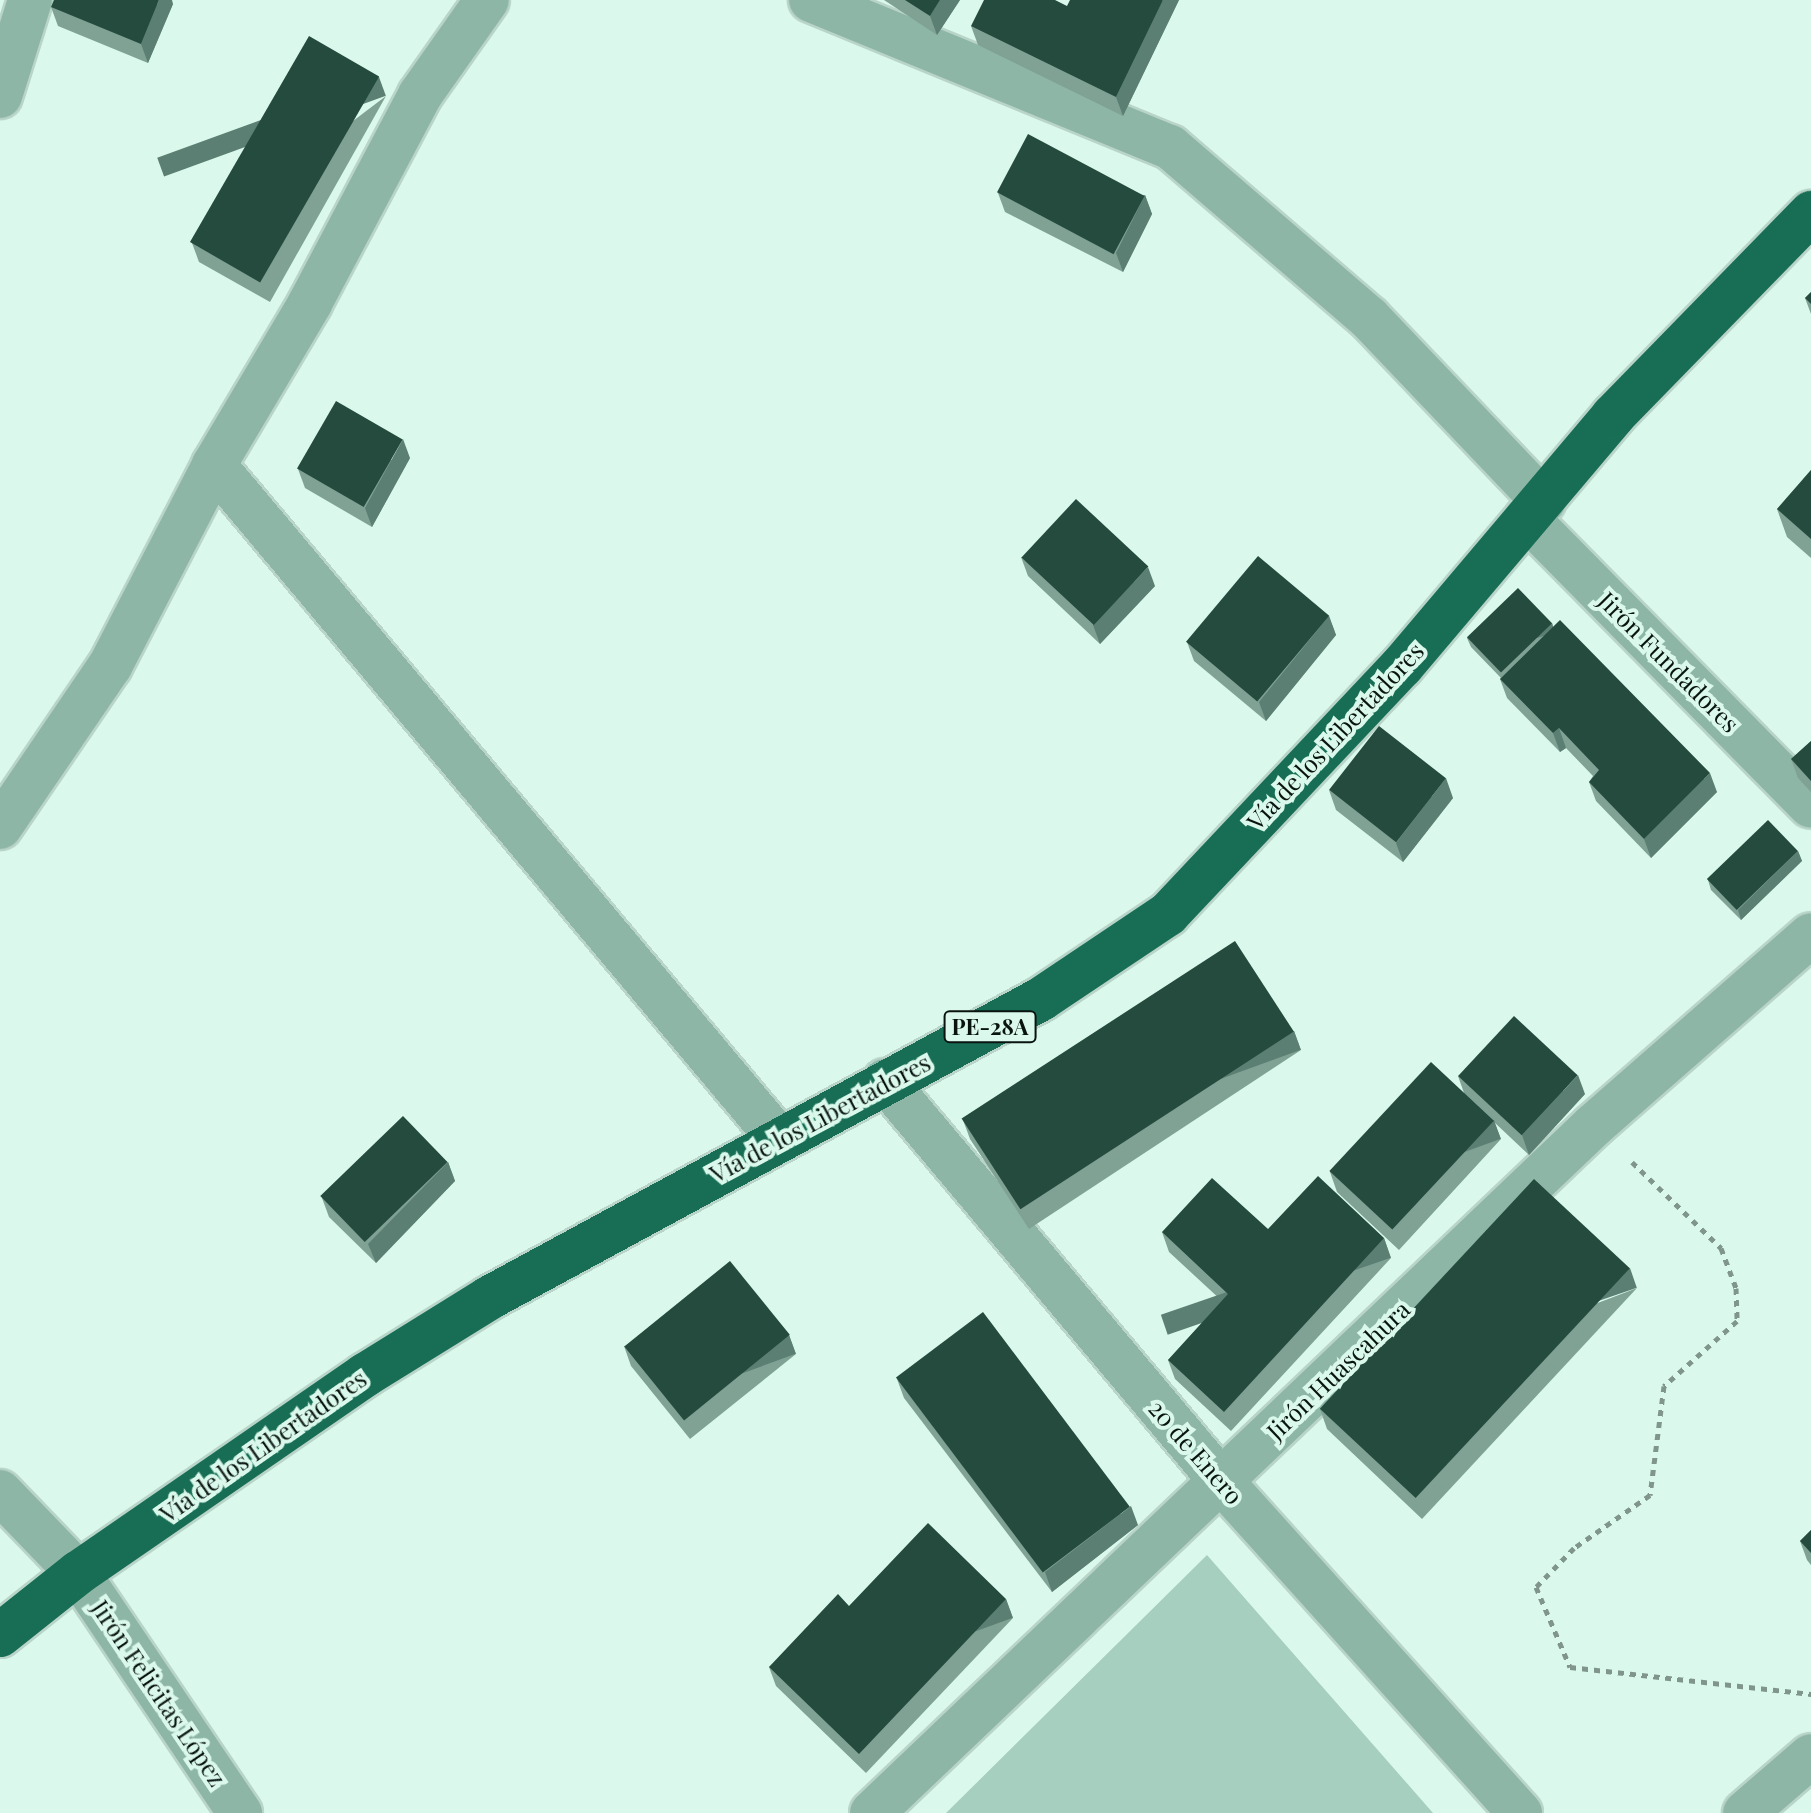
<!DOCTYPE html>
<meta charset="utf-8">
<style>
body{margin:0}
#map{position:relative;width:1811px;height:1813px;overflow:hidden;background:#daf9ec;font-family:"Playfair Display",serif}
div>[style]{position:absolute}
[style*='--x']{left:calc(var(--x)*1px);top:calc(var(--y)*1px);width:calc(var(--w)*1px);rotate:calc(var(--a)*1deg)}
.green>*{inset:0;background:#a7cfbf}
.path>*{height:5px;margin-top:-2.5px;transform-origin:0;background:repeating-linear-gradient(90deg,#80968d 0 6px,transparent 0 12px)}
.roads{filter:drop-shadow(2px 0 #b9d4c9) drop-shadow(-2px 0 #b9d4c9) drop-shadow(0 2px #b9d4c9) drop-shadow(0 -2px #b9d4c9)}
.street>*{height:44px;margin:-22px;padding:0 22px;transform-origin:22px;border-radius:22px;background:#8db6a6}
.highway>*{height:44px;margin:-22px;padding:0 22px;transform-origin:22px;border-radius:22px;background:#186e55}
.wall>*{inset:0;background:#7fa295}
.shaded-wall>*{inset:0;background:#5b7f72;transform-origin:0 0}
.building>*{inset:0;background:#244b3e;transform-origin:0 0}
span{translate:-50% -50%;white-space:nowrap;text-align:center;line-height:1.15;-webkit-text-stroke:8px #daf9ec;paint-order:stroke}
.shield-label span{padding:2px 6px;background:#daf9ec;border:2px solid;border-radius:6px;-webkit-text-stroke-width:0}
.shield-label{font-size:22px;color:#091410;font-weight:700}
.street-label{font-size:24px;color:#091410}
</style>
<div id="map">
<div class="green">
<i style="clip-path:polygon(1207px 1555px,1433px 1813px,946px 1813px)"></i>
</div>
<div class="path">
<i style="--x:1632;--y:1162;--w:124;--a:44"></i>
<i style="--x:1721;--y:1248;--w:43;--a:69.4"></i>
<i style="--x:1736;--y:1288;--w:33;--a:88"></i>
<i style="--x:1737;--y:1321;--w:98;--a:138.3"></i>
<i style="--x:1664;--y:1386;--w:110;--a:97.3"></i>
<i style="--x:1650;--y:1495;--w:93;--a:145.1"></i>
<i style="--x:1574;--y:1548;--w:54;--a:134.3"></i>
<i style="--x:1536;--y:1587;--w:87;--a:67"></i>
<i style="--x:1570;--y:1667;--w:243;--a:6.4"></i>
</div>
<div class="roads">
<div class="street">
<i style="--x:811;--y:0;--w:388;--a:22.3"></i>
<i style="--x:1170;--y:147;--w:262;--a:40.7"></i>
<i style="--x:1369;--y:318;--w:253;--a:46.4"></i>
<i style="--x:0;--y:96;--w:101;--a:-72.6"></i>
<i style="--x:214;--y:465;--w:879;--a:50.03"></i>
<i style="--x:1527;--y:518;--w:404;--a:45.4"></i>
<i style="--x:0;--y:827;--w:195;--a:-55.7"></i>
<i style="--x:110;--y:666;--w:226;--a:-62.6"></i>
<i style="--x:214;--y:465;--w:188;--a:-59.3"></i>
<i style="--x:310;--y:303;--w:235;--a:-62.1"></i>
<i style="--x:420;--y:95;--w:116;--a:-54.8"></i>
<i style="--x:885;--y:1081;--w:522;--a:49.97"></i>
<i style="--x:1221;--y:1481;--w:447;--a:48"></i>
<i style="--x:0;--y:1492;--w:112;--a:46.1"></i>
<i style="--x:78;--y:1573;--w:290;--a:56"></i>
<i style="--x:872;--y:1813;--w:997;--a:-43.62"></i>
<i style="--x:1594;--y:1125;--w:288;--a:-41.2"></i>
<i style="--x:1745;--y:1813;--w:87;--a:-40.8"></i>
</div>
<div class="highway">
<i style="--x:0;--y:1635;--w:100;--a:-38.5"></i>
<i style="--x:78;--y:1573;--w:349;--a:-34.6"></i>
<i style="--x:365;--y:1375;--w:146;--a:-31.8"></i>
<i style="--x:489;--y:1298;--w:628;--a:-28.44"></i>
<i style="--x:1041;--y:999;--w:153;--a:-33.8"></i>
<i style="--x:1168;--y:914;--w:341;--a:-46.7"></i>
<i style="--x:1402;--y:666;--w:327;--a:-49.8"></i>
<i style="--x:1613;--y:416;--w:284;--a:-45.7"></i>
</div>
</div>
<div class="wall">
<i style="clip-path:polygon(884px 0,960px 0,937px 35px)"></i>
<i style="clip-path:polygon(1179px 0,1123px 116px,978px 45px,971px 26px,1067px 6px)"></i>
<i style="clip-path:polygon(173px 4px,148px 63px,58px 26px,51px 7px)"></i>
<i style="clip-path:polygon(386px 96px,270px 302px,199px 262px,192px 243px)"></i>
<i style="clip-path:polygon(998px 193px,1145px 195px,1152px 214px,1123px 272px,1005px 212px)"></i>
<i style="clip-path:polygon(1811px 292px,1811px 314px,1805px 298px)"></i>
<i style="clip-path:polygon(410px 458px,372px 527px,305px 488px,298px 469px)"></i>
<i style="clip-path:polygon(1811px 470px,1811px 558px,1787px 537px,1777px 509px)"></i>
<i style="clip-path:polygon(1021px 557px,1155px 586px,1100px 644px,1028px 576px)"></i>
<i style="clip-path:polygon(1329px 616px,1336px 635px,1266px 721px,1194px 661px,1187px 642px)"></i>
<i style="clip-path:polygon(1552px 623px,1553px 627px,1717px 792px,1651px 858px,1596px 801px,1589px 782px,1593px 776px,1566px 748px,1560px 752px,1507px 698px,1500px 679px,1501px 678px,1471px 647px,1467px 638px)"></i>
<i style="clip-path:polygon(1811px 741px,1811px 792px,1798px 778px,1791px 759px)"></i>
<i style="clip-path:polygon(1329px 790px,1453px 798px,1403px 862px,1336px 810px)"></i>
<i style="clip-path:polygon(1798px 851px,1802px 861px,1741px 920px,1711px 890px,1708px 880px)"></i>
<i style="clip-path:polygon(1294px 1031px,1301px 1050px,1029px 1229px,970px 1139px,963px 1120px)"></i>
<i style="clip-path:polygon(1458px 1076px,1585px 1094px,1529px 1155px,1494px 1122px,1501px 1139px,1399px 1250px,1337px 1192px,1330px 1172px,1464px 1093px)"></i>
<i style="clip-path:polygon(448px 1162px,455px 1181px,376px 1263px,329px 1217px,322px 1198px)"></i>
<i style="clip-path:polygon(1268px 1229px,1384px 1238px,1391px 1258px,1231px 1431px,1175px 1379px,1168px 1360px,1222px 1301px,1169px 1252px,1162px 1232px)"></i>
<i style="clip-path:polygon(1637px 1288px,1422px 1519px,1327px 1429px,1320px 1409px)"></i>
<i style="clip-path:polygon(789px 1335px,796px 1354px,690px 1439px,631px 1366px,624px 1346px)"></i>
<i style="clip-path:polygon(897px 1379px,1138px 1525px,1052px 1592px,904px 1398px)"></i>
<i style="clip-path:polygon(1811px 1530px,1811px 1565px,1807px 1560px,1800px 1541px)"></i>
<i style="clip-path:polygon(1006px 1599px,1013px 1618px,866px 1773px,776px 1686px,769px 1667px,849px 1606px)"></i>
</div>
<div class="shaded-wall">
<i style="clip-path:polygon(159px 0,172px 0,173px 4px,148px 63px,141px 44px)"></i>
<i style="clip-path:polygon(940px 0,960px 0,937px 35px,930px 16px)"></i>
<i style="clip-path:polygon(1163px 0,1179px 0,1123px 116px,1116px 97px)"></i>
<i style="left:379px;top:77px;width:20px;height:236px;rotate:70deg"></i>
<i style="clip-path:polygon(1145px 195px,1152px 214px,1123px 272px,1116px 253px)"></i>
<i style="clip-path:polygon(403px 439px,410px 458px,372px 527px,365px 508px)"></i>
<i style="clip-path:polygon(1148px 567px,1155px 586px,1100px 644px,1093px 625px)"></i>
<i style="clip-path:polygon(1329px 616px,1336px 635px,1266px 721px,1259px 702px)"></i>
<i style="left:1552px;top:623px;width:10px;height:70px;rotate:73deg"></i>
<i style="clip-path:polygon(1559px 728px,1566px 748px,1560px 752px,1553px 733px)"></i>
<i style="clip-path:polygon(1710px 773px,1717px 792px,1651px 858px,1644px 839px)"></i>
<i style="clip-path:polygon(1446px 778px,1453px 798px,1403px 862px,1396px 843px)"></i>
<i style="clip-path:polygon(1798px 851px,1802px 861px,1741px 920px,1738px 910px)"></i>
<i style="left:1294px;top:1031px;width:20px;height:326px;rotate:70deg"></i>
<i style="clip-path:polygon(1578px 1075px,1585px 1094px,1529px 1155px,1522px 1135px)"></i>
<i style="left:1494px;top:1120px;width:20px;height:151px;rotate:70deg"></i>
<i style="clip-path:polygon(448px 1162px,455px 1181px,376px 1263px,368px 1244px)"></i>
<i style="left:1384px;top:1238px;width:21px;height:236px;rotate:71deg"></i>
<i style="left:1630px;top:1268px;width:21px;height:316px;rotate:71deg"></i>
<i style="left:789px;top:1335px;width:20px;height:136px;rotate:70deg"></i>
<i style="clip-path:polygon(1131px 1506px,1138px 1525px,1052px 1592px,1045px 1572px)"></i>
<i style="left:1006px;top:1599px;width:20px;height:214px;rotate:70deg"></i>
</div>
<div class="building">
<i style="clip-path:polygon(54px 0,159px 0,141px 44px,51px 7px)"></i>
<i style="clip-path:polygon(905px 0,940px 0,930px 16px)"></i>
<i style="clip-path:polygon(984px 0,1055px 0,1067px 6px,1070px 0,1163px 0,1116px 97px,971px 26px)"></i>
<i style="left:309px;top:36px;width:81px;height:238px;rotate:30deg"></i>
<i style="left:1028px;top:134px;width:132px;height:66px;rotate:28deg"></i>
<i style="clip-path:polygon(1811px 292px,1811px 304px,1805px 298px)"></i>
<i style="left:336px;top:401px;width:77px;height:78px;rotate:30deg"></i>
<i style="clip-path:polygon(1811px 470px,1811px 539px,1777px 509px)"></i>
<i style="left:1076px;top:499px;width:99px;height:80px;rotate:43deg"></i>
<i style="left:1258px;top:556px;width:93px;height:112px;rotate:40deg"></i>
<i style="left:1518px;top:588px;width:49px;height:71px;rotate:46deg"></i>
<i style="clip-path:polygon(1560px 620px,1710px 773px,1644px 839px,1589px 782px,1599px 770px,1559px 728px,1553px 733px,1500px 679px)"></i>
<i style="left:1379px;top:726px;width:85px;height:81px;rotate:38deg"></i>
<i style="clip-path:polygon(1811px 741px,1811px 781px,1791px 759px)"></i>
<i style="left:1768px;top:820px;width:43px;height:85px;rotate:46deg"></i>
<i style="left:1235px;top:941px;width:108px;height:326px;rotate:57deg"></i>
<i style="left:1514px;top:1016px;width:87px;height:82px;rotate:43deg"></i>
<i style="left:1431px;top:1062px;width:86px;height:149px;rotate:43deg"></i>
<i style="left:403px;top:1116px;width:64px;height:115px;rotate:46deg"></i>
<i style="clip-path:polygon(1318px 1176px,1384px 1238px,1224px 1412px,1168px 1360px,1228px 1294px,1162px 1232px,1212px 1178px,1268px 1229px)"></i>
<i style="left:1534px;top:1179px;width:131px;height:314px;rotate:43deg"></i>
<i style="left:730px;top:1261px;width:95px;height:136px;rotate:51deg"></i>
<i style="left:983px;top:1312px;width:244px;height:109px;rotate:53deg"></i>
<i style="clip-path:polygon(928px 1523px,1006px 1599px,859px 1754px,769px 1667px,838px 1594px,849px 1606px)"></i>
<i style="clip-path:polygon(1811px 1530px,1811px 1553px,1800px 1541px)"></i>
</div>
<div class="shield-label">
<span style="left:990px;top:1027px">PE-28A</span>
</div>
<div class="street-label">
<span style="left:1669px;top:662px;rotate:45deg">Jirón Fundadores</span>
<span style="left:1335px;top:736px;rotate:-47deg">Vía de los Libertadores</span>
<span style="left:820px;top:1118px;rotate:-28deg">Vía de los Libertadores</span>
<span style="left:1338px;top:1370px;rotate:-44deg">Jirón Huascahura</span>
<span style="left:263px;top:1446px;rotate:-35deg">Vía de los Libertadores</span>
<span style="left:1196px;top:1452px;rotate:49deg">20 de Enero</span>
<span style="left:159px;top:1693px;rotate:56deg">Jirón Felicitas López</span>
</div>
</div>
